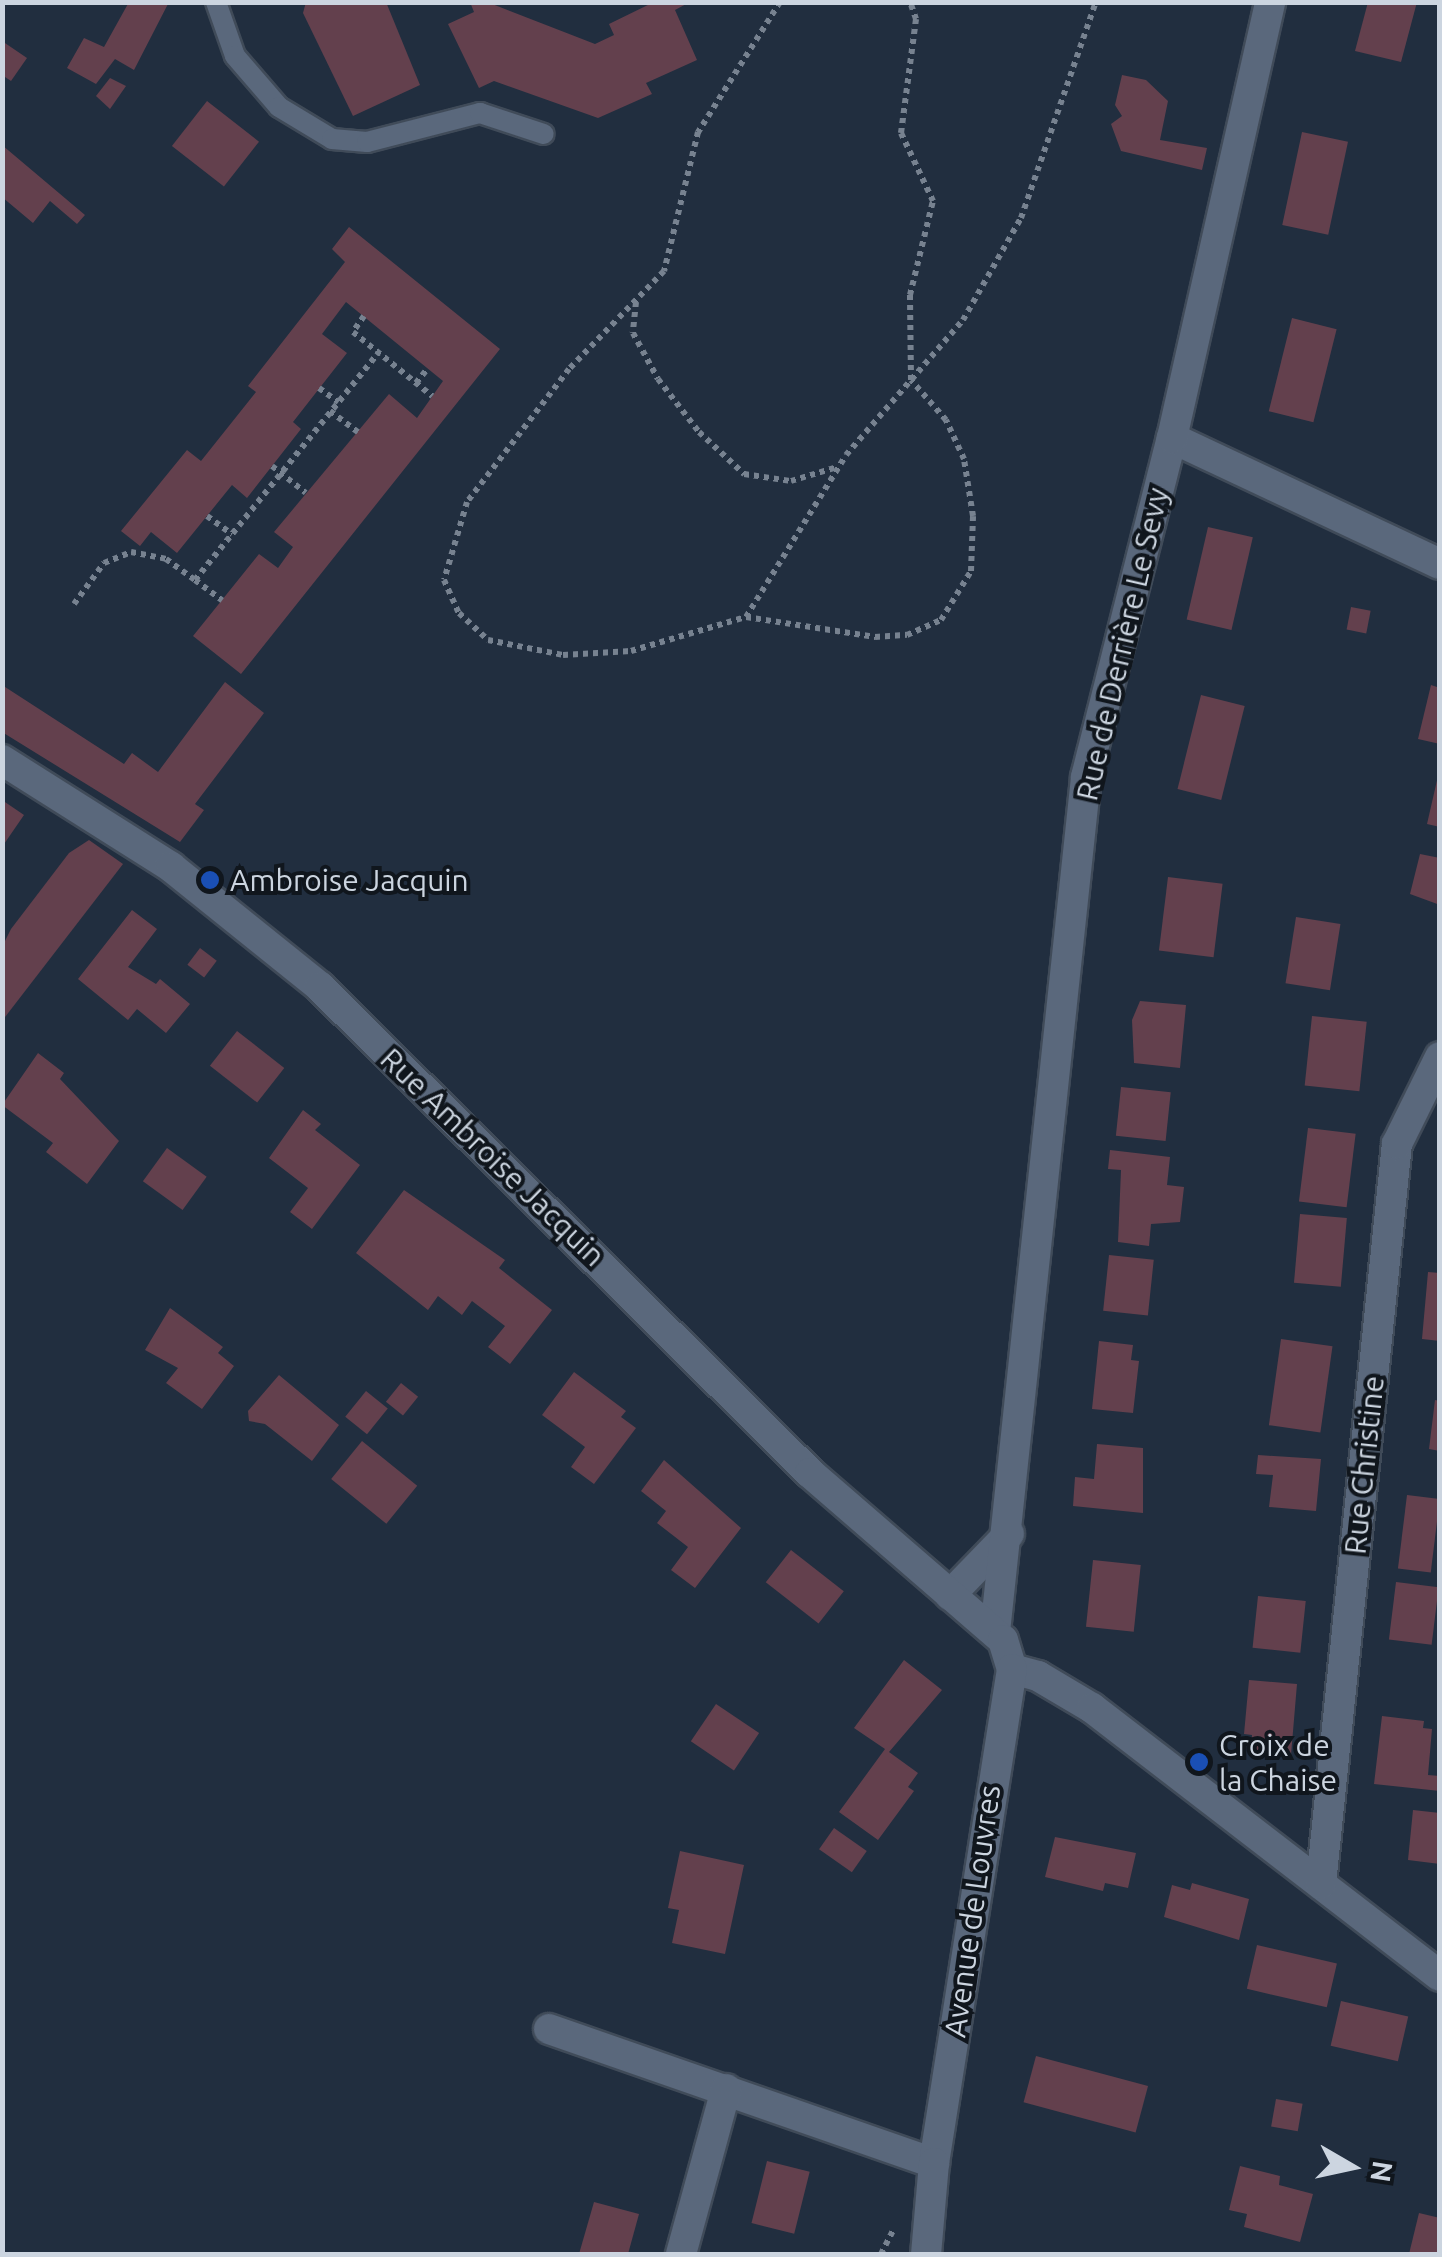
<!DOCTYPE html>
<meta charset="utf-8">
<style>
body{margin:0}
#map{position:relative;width:1442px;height:2257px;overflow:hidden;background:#212e3f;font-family:Ubuntu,sans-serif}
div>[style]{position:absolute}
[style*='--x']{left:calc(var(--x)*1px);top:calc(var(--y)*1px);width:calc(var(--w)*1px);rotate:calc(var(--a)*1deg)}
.building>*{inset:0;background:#63404d;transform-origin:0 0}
.path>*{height:6px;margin-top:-3px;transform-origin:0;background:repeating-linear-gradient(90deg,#778290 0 5px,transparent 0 10px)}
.roads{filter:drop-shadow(2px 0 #404b59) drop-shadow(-2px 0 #404b59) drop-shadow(0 2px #404b59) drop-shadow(0 -2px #404b59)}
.service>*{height:20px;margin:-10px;padding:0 10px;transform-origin:10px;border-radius:10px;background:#5a687c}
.minor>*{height:30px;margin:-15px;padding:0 15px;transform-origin:15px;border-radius:15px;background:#5a687c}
.tertiary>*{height:30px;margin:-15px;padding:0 15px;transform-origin:15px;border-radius:15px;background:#5a687c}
.dots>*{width:28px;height:28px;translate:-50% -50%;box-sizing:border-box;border:5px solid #10161d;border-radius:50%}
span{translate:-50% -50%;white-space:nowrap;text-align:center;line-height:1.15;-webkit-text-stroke:8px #10161d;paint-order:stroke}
.street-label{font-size:30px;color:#ccd5e0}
.poi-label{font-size:30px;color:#ccd5e0}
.left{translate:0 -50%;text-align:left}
.frame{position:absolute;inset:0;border:5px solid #ccd5e0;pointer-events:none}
.north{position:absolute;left:1302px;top:2117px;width:100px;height:100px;-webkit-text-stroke:8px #10161d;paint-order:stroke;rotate:99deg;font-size:28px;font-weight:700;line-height:40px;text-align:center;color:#ccd5e0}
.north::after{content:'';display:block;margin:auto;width:35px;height:45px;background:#ccd5e0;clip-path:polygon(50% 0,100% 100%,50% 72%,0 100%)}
</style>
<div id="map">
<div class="building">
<i style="clip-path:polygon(129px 2px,169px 2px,134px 70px,115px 59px,96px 84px,67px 68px,84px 38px,104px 47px)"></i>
<i style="clip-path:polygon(306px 2px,386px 2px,420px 85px,353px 116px,303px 13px)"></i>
<i style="clip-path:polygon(470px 2px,487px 2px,595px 44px,614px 35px,609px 24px,654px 2px,690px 2px,675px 10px,697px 60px,646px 83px,652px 94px,598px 118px,494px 81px,479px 88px,448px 24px,474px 12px)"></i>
<i style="clip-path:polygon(1417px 2px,1401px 62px,1355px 51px,1368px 2px)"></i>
<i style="clip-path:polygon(2px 41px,27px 58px,11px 81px,2px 75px)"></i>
<i style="clip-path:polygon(1122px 75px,1146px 80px,1168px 101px,1160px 140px,1207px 148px,1202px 170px,1121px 151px,1111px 124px,1122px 116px,1115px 105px)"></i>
<i style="clip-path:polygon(110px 78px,126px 86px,110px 109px,96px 96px)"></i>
<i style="left:207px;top:101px;width:66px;height:57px;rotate:38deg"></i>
<i style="left:1302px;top:132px;width:47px;height:95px;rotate:12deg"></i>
<i style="clip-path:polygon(2px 145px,85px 215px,77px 224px,50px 201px,33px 223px,2px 197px)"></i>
<i style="clip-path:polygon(349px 227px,500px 349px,241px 674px,193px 636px,259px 554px,278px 568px,293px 547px,274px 532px,389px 394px,417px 418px,443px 381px,346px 302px,322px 334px,347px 353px,293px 422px,301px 429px,247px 498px,232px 485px,177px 553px,151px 532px,140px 546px,121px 531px,187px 450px,201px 461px,256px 392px,248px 386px,345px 262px,332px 249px)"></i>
<i style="left:1292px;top:318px;width:46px;height:96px;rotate:14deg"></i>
<i style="left:1208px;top:527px;width:46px;height:95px;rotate:13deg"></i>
<i style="left:1351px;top:607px;width:20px;height:23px;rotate:11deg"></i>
<i style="clip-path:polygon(225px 682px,264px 713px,195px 804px,204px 810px,180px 842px,2px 732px,2px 685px,124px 764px,132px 753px,158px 772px)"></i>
<i style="clip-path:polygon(1431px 685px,1440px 688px,1440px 744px,1418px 739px)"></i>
<i style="left:1201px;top:695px;width:45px;height:97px;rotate:14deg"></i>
<i style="clip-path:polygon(1438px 776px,1440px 776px,1440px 827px,1427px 824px)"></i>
<i style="clip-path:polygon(2px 800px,24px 815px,2px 847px)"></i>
<i style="clip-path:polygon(89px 840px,123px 864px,2px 1021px,2px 947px,11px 929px,69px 853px)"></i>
<i style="clip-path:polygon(1420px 854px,1440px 858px,1440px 905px,1410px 894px)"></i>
<i style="left:1168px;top:877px;width:55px;height:74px;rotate:7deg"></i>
<i style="clip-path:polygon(132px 910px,157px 929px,128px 967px,156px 984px,160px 979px,190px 1004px,166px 1033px,137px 1009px,128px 1020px,78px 979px)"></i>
<i style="left:1296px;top:917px;width:45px;height:67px;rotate:9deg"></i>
<i style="left:200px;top:948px;width:21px;height:21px;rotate:37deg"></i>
<i style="clip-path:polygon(1140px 1001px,1186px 1005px,1180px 1068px,1134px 1063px,1132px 1020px)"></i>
<i style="left:1312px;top:1016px;width:55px;height:70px;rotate:6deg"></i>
<i style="left:237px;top:1031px;width:60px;height:44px;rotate:38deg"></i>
<i style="clip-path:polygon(38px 1053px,64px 1073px,60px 1079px,119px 1141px,87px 1184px,46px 1152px,53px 1143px,2px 1105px)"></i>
<i style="left:1121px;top:1087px;width:50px;height:49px;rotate:6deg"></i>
<i style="clip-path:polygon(303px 1110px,321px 1124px,315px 1130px,360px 1165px,312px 1229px,290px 1212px,308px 1188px,269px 1158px)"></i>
<i style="left:1308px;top:1128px;width:48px;height:74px;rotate:7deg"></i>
<i style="left:167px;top:1148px;width:49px;height:41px;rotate:36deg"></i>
<i style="clip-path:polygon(1110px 1150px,1170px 1157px,1167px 1185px,1184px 1187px,1180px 1222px,1151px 1224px,1149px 1246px,1118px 1242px,1121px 1170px,1108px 1169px)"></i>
<i style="clip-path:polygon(404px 1190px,505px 1260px,499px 1268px,552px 1310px,510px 1364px,488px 1347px,505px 1326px,472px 1301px,462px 1315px,438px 1296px,428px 1310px,356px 1253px)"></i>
<i style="left:1300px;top:1214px;width:47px;height:69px;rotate:5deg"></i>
<i style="left:1109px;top:1255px;width:45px;height:56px;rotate:6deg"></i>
<i style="clip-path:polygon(1428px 1272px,1440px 1273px,1440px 1341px,1422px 1339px)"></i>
<i style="clip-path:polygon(170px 1308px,223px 1347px,218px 1353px,234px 1366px,202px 1409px,166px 1383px,178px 1368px,145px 1350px)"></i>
<i style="left:1281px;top:1339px;width:52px;height:87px;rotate:8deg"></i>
<i style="clip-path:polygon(1099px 1341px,1133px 1345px,1131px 1360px,1139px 1361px,1133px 1413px,1092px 1409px)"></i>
<i style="clip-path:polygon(574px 1372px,626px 1411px,621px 1417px,636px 1428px,594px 1484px,571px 1467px,585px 1447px,542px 1415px)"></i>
<i style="clip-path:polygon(279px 1375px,339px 1425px,312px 1461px,265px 1424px,249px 1421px,248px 1411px)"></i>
<i style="left:401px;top:1383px;width:22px;height:24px;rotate:39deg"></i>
<i style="left:366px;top:1391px;width:28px;height:33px;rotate:39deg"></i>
<i style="clip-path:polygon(1435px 1400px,1440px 1401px,1440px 1451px,1429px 1449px)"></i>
<i style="left:362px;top:1441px;width:71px;height:49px;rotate:39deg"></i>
<i style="clip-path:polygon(1097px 1444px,1143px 1448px,1143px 1513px,1073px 1506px,1075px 1477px,1094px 1479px)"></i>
<i style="clip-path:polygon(1258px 1455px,1321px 1459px,1316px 1511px,1269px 1507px,1273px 1475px,1256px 1474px)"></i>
<i style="clip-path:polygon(664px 1460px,741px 1528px,695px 1588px,671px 1570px,688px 1547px,657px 1523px,666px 1511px,641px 1491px)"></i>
<i style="left:1407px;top:1495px;width:33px;height:74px;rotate:7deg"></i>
<i style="left:791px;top:1550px;width:67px;height:41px;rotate:38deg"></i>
<i style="left:1093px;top:1560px;width:48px;height:67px;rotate:6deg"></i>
<i style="left:1396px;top:1582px;width:43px;height:58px;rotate:7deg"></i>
<i style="left:1258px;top:1596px;width:48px;height:52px;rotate:6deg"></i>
<i style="clip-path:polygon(904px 1660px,942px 1690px,889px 1752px,918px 1773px,908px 1787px,914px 1791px,878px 1840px,839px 1812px,885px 1749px,854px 1728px)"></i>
<i style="clip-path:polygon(1249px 1680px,1297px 1684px,1291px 1755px,1251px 1749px,1252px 1735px,1244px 1734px)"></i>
<i style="left:716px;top:1704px;width:52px;height:45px;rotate:34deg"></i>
<i style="clip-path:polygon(1382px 1716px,1424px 1721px,1423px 1728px,1432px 1729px,1428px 1775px,1440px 1776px,1440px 1791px,1374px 1784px)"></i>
<i style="clip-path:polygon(1413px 1810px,1440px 1813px,1440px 1864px,1408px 1860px)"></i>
<i style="left:834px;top:1828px;width:40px;height:26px;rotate:35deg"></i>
<i style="clip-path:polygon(1055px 1837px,1136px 1853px,1128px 1888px,1105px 1883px,1103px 1891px,1045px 1877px)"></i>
<i style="clip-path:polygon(680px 1851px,744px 1865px,725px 1954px,672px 1943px,679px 1910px,668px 1908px)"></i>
<i style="clip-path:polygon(1192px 1883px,1249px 1899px,1239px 1940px,1164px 1917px,1172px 1885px,1190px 1890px)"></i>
<i style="left:1257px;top:1945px;width:82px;height:45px;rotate:13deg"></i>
<i style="left:1341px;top:2001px;width:69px;height:46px;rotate:13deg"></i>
<i style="left:1036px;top:2056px;width:116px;height:48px;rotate:15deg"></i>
<i style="left:1276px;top:2099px;width:27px;height:28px;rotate:10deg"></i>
<i style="left:767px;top:2161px;width:44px;height:64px;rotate:14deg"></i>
<i style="clip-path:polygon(1240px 2166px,1280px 2176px,1279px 2185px,1313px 2194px,1300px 2242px,1244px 2227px,1247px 2214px,1229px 2210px)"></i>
<i style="clip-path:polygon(594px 2202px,639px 2214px,628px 2254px,579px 2254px)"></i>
<i style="clip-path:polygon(1419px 2213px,1440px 2218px,1440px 2254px,1409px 2254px)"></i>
</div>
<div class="path">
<i style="--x:780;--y:2;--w:154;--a:122.2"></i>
<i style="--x:698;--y:132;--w:143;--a:103.7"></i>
<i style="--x:664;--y:271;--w:136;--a:134.1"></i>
<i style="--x:569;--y:369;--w:168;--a:127.5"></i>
<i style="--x:467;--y:502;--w:81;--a:106.4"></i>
<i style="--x:444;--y:580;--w:36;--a:66"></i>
<i style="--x:459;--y:613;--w:40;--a:43"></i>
<i style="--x:488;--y:640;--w:76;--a:11.3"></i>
<i style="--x:563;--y:655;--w:68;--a:-3.4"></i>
<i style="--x:631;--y:651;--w:120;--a:-16.5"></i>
<i style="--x:746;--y:617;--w:190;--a:-58.3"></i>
<i style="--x:846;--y:455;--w:179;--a:-49.1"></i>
<i style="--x:963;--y:320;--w:117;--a:-60.4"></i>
<i style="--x:1021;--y:218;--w:229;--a:-70.9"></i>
<i style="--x:636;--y:302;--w:31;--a:96"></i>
<i style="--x:633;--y:333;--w:52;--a:61.5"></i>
<i style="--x:658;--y:379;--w:67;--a:52.3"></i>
<i style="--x:699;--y:432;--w:62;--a:43"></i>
<i style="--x:744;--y:474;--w:48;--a:8.5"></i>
<i style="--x:791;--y:481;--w:48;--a:-16.9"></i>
<i style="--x:364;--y:316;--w:19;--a:125"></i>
<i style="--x:353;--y:332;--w:102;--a:39"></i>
<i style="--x:416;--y:383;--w:19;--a:-51"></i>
<i style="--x:319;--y:388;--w:24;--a:36"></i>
<i style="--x:330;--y:411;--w:35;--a:37"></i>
<i style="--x:272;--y:466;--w:43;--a:38.5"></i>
<i style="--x:207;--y:516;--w:31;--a:36"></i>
<i style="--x:195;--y:580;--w:34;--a:37"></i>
<i style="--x:74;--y:604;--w:51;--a:-53.8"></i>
<i style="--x:104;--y:563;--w:29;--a:-22"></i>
<i style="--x:131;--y:552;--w:36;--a:11"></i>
<i style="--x:166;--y:559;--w:36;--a:36"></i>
<i style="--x:195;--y:580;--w:292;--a:-51.1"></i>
<i style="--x:746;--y:617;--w:131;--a:8.8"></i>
<i style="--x:875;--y:637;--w:32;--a:-4"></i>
<i style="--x:907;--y:635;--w:37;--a:-24"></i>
<i style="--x:941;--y:620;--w:57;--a:-58.5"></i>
<i style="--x:971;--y:571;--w:55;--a:-87.9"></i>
<i style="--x:973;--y:516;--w:58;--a:-99"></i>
<i style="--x:964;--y:459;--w:43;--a:-114.8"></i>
<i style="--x:946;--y:420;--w:53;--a:-131.2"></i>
<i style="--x:911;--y:380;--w:85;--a:-90.7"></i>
<i style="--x:910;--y:295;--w:97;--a:-76.3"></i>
<i style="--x:933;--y:201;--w:75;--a:-115.2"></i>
<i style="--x:901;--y:133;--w:115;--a:-82.5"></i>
<i style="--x:916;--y:19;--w:18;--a:-109"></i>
<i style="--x:881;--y:2254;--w:28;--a:-63"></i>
</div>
<div class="roads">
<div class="service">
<i style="--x:216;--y:2;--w:57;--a:70.6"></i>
<i style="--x:235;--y:56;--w:67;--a:49.2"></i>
<i style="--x:279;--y:107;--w:62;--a:31.1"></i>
<i style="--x:332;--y:139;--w:35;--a:5"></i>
<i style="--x:367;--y:142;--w:117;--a:-14.4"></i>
<i style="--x:480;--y:113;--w:67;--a:18.2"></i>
</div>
<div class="minor">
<i style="--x:1172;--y:438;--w:296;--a:25.2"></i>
<i style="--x:950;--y:1595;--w:85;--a:-46"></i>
<i style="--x:995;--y:1632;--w:860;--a:-83.92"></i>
<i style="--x:1086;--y:777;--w:350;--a:-75.8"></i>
<i style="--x:1172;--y:438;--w:447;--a:-77.3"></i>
<i style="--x:1012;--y:1669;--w:27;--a:15"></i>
<i style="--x:1038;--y:1676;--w:63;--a:30.7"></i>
<i style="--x:1092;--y:1708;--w:439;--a:37.6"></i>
<i style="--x:1321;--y:1884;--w:744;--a:-84.14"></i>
<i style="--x:1397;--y:1144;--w:97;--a:-63.7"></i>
<i style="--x:549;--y:2029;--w:408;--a:19.2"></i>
<i style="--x:681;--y:2254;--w:171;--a:-74.7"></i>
</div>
<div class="tertiary">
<i style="--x:2;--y:760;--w:200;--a:32.3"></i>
<i style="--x:171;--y:867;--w:191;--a:38.8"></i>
<i style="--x:320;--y:987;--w:690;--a:44.77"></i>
<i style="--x:810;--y:1473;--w:255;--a:40.9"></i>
<i style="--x:1003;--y:1640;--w:30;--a:73"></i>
<i style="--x:1012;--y:1669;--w:500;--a:98.97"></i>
<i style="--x:934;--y:2163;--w:91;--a:95"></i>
</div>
</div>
<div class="dots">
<i style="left:210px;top:880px;background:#1a4fb4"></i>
<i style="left:1199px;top:1762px;background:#1a4fb4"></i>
</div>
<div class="street-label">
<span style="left:1122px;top:644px;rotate:-77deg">Rue de Derrière Le Sevy</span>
<span style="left:493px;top:1157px;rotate:44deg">Rue Ambroise Jacquin</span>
<span style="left:1364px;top:1465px;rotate:-84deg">Rue Christine</span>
<span style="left:972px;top:1911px;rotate:-82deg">Avenue de Louvres</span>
</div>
<div class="poi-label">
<span class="left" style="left:230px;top:880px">Ambroise Jacquin</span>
<span class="left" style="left:1219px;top:1762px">Croix de<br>la Chaise</span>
</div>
<div class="frame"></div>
<div class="north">N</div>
</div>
